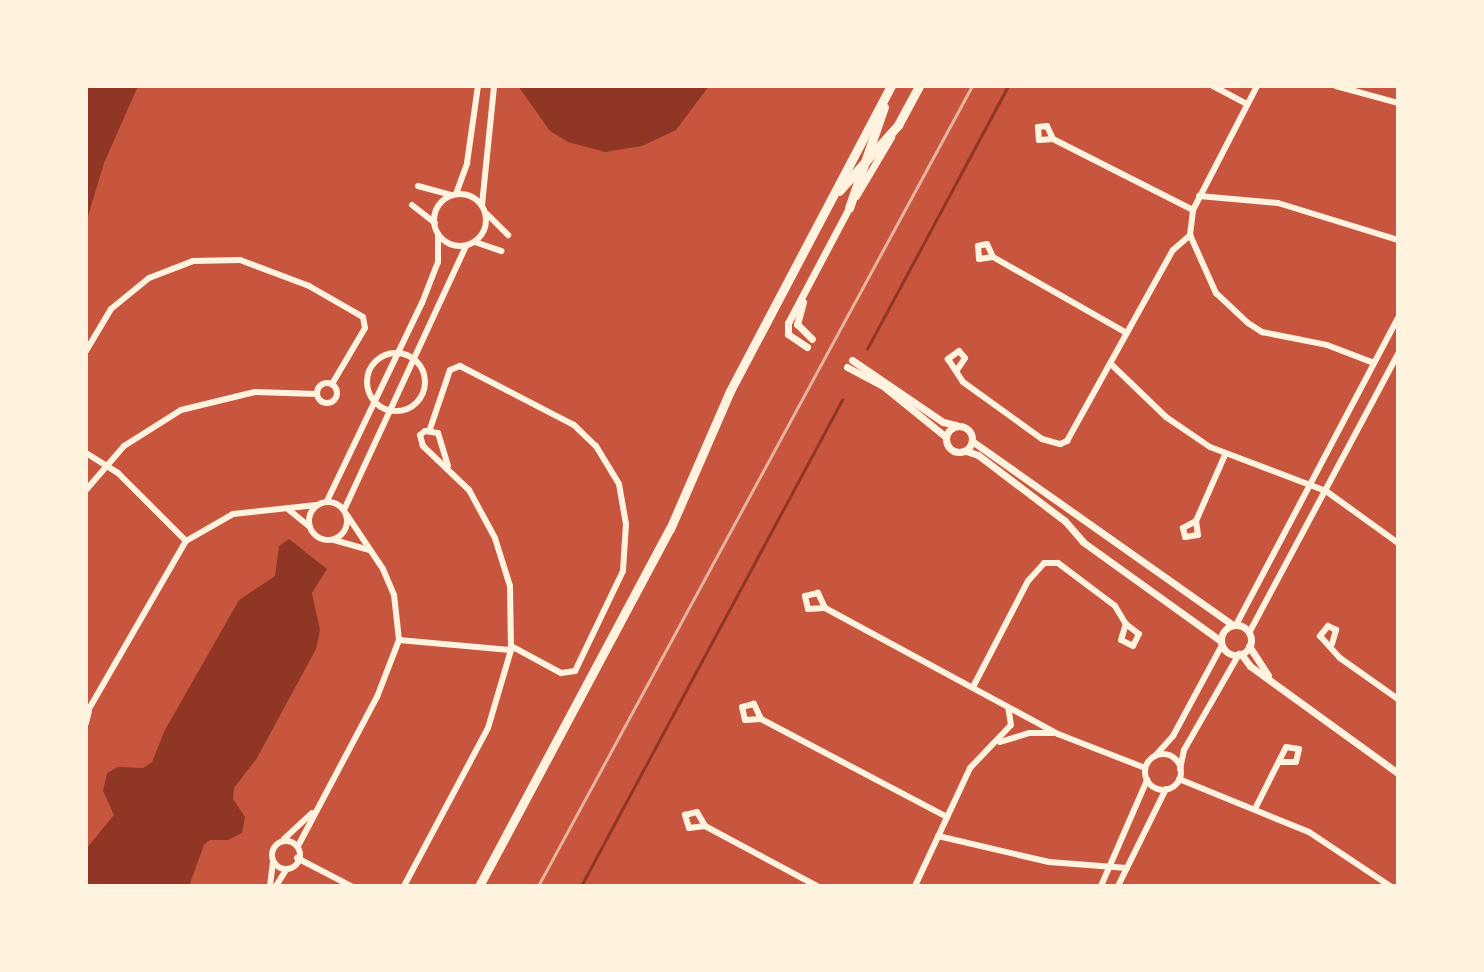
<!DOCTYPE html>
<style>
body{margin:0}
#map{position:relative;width:1484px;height:972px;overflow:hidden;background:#c8553d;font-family:"IBM Plex Sans",sans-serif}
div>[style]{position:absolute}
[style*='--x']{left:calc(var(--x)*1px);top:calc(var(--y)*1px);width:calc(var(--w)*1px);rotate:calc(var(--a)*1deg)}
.water>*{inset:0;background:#8f3625}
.stream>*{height:2.5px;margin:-1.25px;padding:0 1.25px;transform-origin:1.25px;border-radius:1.25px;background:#8f3625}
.minor>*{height:6px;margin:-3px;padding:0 3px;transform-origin:3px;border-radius:3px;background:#fff3e0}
.minor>.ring{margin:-3px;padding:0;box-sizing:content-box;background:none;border:6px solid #fff3e0;border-radius:50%}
.tertiary>*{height:7px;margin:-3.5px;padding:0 3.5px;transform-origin:3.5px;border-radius:3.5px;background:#fff3e0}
.tertiary>.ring{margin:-3.5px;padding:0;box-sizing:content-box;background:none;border:7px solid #fff3e0;border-radius:50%}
.secondary>*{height:9px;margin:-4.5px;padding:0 4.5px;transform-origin:4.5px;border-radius:4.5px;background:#fff3e0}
.rail>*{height:2.5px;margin:-1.25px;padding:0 1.25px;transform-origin:1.25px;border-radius:1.25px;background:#e9b49f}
span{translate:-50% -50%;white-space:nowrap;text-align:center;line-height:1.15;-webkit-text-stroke:6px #fff3e0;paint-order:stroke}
.frame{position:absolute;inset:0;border:88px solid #fff3e0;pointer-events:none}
</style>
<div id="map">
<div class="water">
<i style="clip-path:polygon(86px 86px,138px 86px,104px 163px,86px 223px)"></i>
<i style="clip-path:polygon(518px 86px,709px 86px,676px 130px,642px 146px,605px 152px,568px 142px,550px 131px)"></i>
<i style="clip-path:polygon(289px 539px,327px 569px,312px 593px,320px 630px,316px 649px,257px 758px,234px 788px,233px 799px,245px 817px,242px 833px,228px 840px,210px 840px,204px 845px,189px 886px,86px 886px,86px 849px,114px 815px,103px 791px,107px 773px,118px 767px,143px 768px,152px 762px,165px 730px,239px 600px,275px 576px,279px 546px)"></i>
</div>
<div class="stream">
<i style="--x:867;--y:349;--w:298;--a:-61.8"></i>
<i style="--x:581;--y:886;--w:552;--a:-61.76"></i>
</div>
<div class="minor">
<i style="--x:1213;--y:86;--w:38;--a:28"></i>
<i style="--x:1336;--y:86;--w:64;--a:15.3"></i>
<i style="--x:1053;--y:139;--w:14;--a:-115"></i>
<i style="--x:1047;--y:126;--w:9;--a:174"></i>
<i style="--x:1038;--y:127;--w:13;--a:86"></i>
<i style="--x:1039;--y:140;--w:14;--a:-4"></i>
<i style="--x:1053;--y:139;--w:157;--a:26.9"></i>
<i style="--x:418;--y:186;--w:34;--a:15"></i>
<i style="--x:456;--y:194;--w:33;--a:-70"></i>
<i style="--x:467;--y:163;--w:78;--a:-81.9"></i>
<i class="ring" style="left:434px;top:194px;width:46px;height:46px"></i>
<i style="--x:1199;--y:196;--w:79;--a:5.1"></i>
<i style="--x:1278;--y:203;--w:126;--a:17.1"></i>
<i style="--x:412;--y:205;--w:29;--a:38"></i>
<i style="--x:482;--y:205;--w:120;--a:-84.2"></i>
<i style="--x:487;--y:214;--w:30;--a:45"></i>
<i style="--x:1190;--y:235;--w:64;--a:65.9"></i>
<i style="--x:1216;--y:293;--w:44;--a:43.2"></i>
<i style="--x:1248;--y:323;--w:17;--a:33"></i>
<i style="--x:1262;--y:332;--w:66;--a:11.3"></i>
<i style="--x:1327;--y:345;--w:50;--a:21"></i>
<i style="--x:475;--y:242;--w:28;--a:19"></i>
<i style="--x:993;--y:257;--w:14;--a:172"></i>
<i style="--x:979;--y:259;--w:13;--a:-94"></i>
<i style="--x:978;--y:246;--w:9;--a:-13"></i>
<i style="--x:987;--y:244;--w:14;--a:65"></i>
<i style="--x:993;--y:257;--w:154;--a:29.6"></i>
<i style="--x:86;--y:351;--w:49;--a:-59.2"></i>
<i style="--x:111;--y:309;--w:49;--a:-39.2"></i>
<i style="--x:149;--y:278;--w:47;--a:-21.1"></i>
<i style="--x:193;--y:261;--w:47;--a:-1.2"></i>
<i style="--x:240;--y:260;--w:74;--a:20.6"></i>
<i style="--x:309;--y:286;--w:62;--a:29.9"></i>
<i style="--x:363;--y:317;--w:11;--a:80"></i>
<i style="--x:365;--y:328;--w:65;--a:120.5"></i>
<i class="ring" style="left:367px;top:353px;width:52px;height:52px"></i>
<i style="--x:1112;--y:365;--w:75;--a:43.9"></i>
<i style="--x:1166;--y:417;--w:53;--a:34.3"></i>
<i style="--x:1210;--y:447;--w:124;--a:20.8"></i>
<i style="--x:1326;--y:491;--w:89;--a:35.8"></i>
<i style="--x:957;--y:370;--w:14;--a:-56"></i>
<i style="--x:965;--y:358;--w:9;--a:-131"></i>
<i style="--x:959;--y:351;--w:14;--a:144"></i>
<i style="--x:948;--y:359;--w:27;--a:57"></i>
<i style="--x:963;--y:382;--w:97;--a:35.8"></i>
<i style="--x:1042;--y:439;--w:19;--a:16"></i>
<i style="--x:1060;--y:444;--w:8;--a:-23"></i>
<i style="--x:1067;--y:441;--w:218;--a:-61"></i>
<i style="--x:1173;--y:250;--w:23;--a:-41"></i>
<i style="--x:1190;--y:235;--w:25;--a:-83"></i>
<i style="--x:1193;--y:210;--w:140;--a:-62.7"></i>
<i class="ring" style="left:317px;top:383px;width:14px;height:14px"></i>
<i style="--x:430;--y:429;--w:62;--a:-71.3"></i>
<i style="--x:450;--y:370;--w:11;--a:-22"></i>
<i style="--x:460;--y:366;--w:128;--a:27.4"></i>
<i style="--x:574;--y:425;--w:30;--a:44"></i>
<i style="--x:596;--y:446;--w:44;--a:58.8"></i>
<i style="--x:619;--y:484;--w:41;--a:80.1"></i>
<i style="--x:626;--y:524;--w:47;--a:93.7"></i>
<i style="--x:623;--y:571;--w:111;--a:115.6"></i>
<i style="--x:575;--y:671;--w:14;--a:172"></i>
<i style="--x:561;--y:673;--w:57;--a:-151.6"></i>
<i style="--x:86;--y:453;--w:38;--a:32"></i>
<i style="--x:118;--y:473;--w:96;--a:45"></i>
<i style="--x:86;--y:490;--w:58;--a:-49.2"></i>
<i style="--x:124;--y:446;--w:67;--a:-32.3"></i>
<i style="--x:181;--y:410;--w:76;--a:-13.7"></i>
<i style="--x:255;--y:392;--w:62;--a:1.8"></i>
<i style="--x:327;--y:501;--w:220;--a:-64.4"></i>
<i style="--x:422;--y:303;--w:44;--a:-68.7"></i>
<i style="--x:438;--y:262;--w:28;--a:-90"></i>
<i class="ring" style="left:309px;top:502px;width:32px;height:32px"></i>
<i style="--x:289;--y:510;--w:27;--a:39"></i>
<i style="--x:344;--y:510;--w:291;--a:-65.2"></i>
<i style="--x:1196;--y:521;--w:15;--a:152"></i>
<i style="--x:1183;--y:528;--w:9;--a:77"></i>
<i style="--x:1185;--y:537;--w:13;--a:-9"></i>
<i style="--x:1198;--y:535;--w:14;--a:-98"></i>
<i style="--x:1196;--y:521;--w:72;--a:-66.3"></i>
<i style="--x:334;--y:540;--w:37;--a:16"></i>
<i style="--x:825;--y:608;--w:17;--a:-115"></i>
<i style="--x:818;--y:593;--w:13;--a:167"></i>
<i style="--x:805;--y:596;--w:13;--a:77"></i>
<i style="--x:808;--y:609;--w:17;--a:-3"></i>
<i style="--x:825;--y:608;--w:265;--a:28.4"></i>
<i style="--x:1058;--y:734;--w:93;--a:21.3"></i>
<i style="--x:1236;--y:625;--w:347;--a:-62.2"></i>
<i style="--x:1249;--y:633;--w:316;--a:-61.9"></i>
<i style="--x:399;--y:640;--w:112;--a:5.1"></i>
<i style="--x:1332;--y:644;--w:15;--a:-74"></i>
<i style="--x:1336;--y:630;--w:9;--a:-153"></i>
<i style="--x:1328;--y:626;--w:13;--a:129"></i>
<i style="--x:1320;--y:636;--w:30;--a:48"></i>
<i style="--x:1340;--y:658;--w:71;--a:35.3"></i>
<i style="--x:973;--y:687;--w:119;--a:-62.6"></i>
<i style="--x:1028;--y:581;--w:24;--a:-48"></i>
<i style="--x:1044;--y:563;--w:14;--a:0"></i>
<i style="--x:1058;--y:563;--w:71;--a:37"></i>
<i style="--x:1115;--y:606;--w:21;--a:59"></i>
<i style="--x:1126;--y:624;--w:16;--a:38"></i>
<i style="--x:1139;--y:634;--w:13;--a:117"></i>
<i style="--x:1133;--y:646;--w:13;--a:-153"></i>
<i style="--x:1121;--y:640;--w:17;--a:-73"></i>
<i style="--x:86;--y:714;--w:200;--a:-60"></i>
<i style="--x:186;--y:541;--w:54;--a:-29.9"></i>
<i style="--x:233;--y:514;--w:84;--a:-6.1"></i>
<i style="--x:761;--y:719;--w:17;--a:-115"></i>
<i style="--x:754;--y:704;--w:12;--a:166"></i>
<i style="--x:742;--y:707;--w:13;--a:77"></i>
<i style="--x:745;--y:720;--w:16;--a:-4"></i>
<i style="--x:761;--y:719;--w:210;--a:27.8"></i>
<i style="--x:86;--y:723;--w:12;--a:-76"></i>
<i style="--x:1000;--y:742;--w:30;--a:-17"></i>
<i style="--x:1029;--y:733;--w:25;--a:0"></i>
<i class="ring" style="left:1145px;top:754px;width:30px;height:30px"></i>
<i style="--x:1155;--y:756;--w:27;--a:-48"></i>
<i style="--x:1173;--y:736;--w:103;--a:-61.7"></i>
<i style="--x:1180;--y:769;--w:19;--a:-78"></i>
<i style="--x:1184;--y:750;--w:111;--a:-60.2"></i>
<i style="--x:1179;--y:779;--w:140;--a:22.2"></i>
<i style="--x:1309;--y:832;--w:97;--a:33.7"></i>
<i style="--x:1255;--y:809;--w:69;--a:-63.4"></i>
<i style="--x:1286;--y:747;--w:13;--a:9"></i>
<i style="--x:1299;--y:749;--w:13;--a:103"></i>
<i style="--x:1296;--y:762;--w:16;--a:180"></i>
<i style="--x:705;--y:826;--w:16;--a:173"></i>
<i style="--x:689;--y:828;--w:14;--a:-107"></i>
<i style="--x:685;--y:815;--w:12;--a:-14"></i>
<i style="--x:697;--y:812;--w:16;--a:60"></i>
<i style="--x:705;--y:826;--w:127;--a:28.2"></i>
<i style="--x:938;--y:836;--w:114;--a:13.2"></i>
<i style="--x:1049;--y:862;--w:78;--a:4.4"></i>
<i style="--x:284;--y:839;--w:38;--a:-43"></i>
<i class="ring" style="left:272px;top:841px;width:22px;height:22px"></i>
<i style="--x:298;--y:846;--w:169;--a:-62.1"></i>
<i style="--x:377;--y:697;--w:61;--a:-68.9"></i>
<i style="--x:399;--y:640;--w:45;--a:-96.3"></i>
<i style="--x:394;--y:595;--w:28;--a:-113"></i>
<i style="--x:383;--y:569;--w:65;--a:-123.7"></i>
<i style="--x:297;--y:858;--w:61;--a:27.4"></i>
<i style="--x:270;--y:886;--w:24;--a:-83"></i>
<i style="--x:276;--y:886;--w:19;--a:-58"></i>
<i style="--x:404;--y:886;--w:179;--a:-62"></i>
<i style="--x:488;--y:728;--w:81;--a:-73.6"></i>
<i style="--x:511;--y:650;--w:64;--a:-90.9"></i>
<i style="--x:510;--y:586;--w:50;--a:-107.4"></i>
<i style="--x:495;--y:538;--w:55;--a:-118.4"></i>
<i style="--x:469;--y:490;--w:64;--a:-136.3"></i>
<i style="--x:423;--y:446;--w:11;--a:-105"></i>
<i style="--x:420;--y:435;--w:6;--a:-39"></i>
<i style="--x:425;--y:431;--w:13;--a:9"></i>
<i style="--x:438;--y:433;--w:34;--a:73"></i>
<i style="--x:915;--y:886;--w:130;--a:-65"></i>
<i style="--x:970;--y:768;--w:59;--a:-46.4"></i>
<i style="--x:1011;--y:725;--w:18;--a:-99"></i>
<i style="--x:1101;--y:886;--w:116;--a:-66.5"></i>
<i style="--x:1118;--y:886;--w:108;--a:-63.7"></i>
</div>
<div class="tertiary">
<i style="--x:856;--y:196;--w:69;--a:-59.3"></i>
<i style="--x:803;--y:302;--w:23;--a:105"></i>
<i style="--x:797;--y:324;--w:21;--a:45"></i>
<i style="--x:807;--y:347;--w:23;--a:-146"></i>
<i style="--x:788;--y:334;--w:11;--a:-90"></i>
<i style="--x:788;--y:323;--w:132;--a:-62.1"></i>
<i style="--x:852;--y:360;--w:110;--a:34.3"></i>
<i style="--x:943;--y:422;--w:13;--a:13"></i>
<i style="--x:847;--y:367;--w:41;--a:27.8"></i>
<i style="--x:883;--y:386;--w:81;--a:39"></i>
<i class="ring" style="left:946px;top:426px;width:19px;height:19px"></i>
<i style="--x:972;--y:441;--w:319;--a:35.2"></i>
<i style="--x:966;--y:451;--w:13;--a:18"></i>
<i style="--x:978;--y:455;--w:109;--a:37.2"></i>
<i style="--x:1065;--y:521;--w:28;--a:49"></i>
<i style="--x:1083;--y:542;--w:170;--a:35.7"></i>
<i class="ring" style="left:1221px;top:625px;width:23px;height:23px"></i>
<i style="--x:1249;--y:646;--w:35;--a:57"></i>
<i style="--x:1241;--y:654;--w:15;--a:53"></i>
<i style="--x:1250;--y:666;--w:183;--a:35.9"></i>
</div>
<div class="secondary">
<i style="--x:839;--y:191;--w:89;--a:-48.2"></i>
<i style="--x:898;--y:125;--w:44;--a:-61.7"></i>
<i style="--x:849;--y:208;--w:107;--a:-70.9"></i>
<i style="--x:479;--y:886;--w:405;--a:-61.9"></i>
<i style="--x:670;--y:529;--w:150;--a:-66.5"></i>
<i style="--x:730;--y:391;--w:345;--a:-62.2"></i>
</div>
<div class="rail">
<i style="--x:538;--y:886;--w:910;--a:-61.52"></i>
</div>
<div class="frame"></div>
</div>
